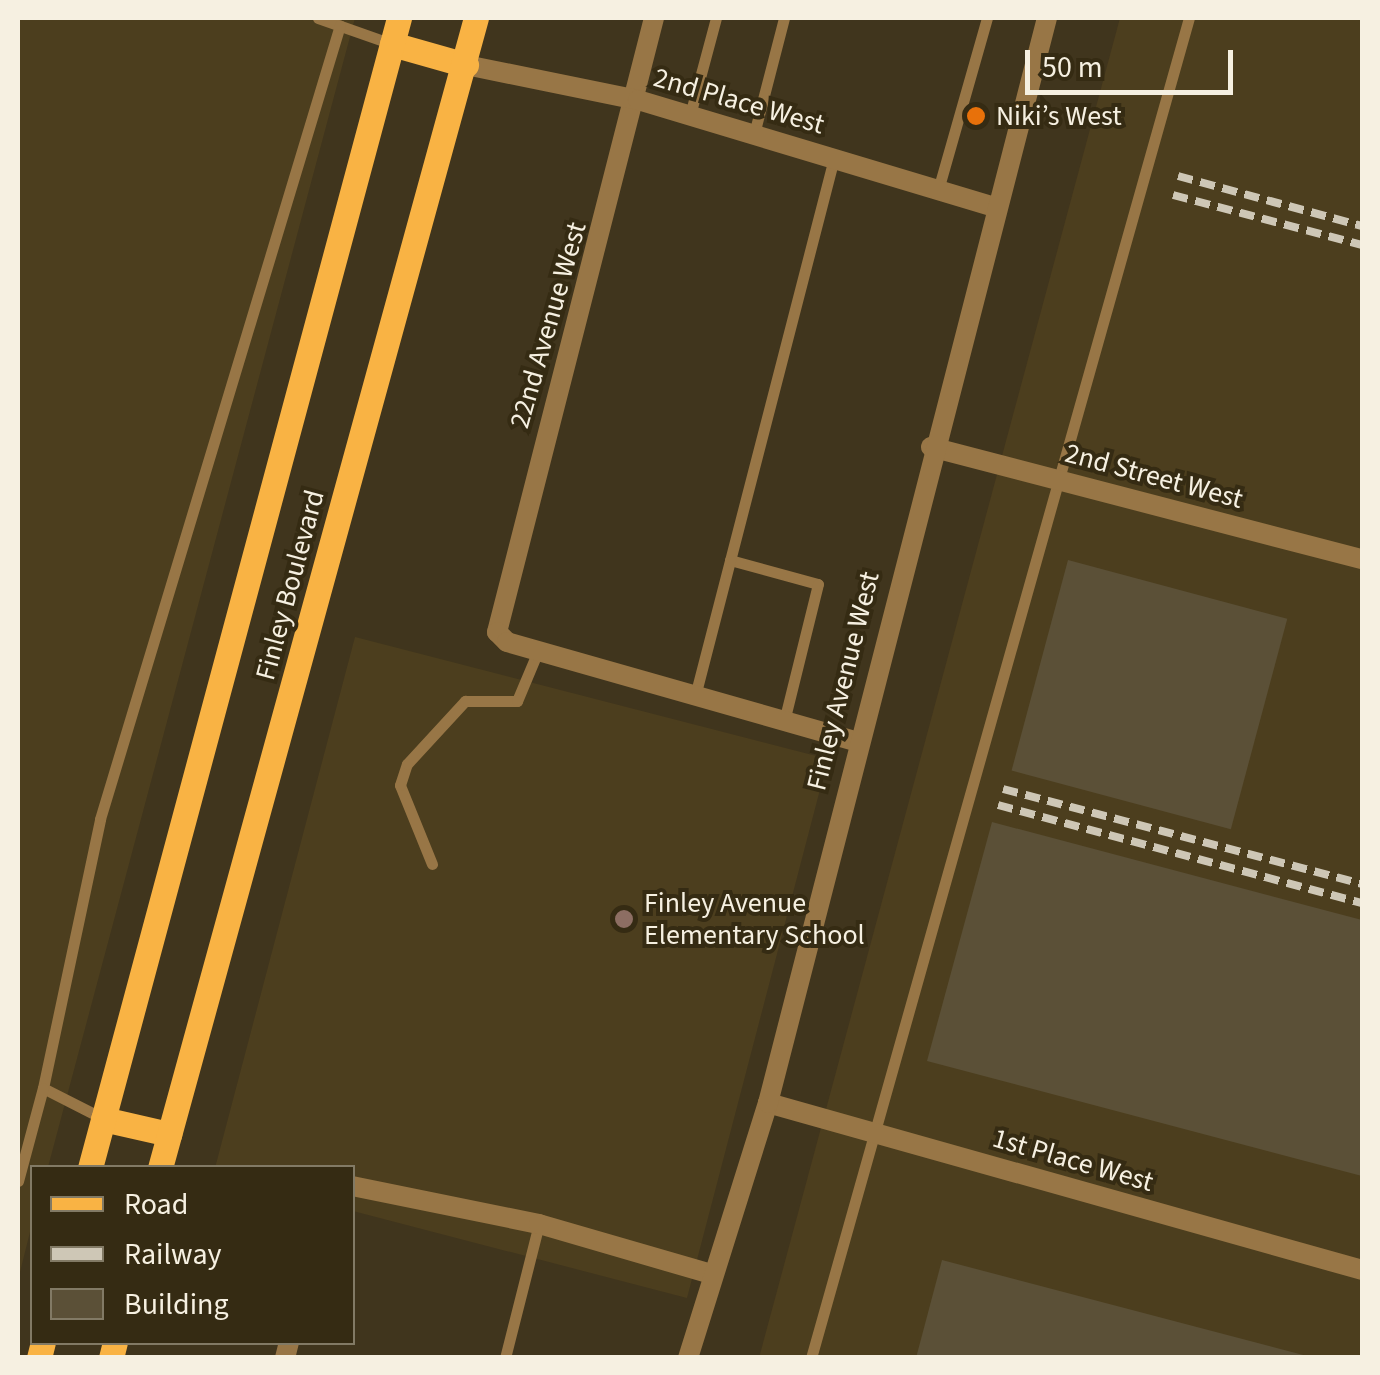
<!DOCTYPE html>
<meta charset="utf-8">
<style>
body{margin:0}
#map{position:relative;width:1380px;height:1375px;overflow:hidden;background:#40351d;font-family:"Source Sans 3",sans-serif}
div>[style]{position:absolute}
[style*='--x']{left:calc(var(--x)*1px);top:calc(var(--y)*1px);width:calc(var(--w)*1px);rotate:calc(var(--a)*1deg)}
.built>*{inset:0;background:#4c3e1e}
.building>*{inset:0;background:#5b5037;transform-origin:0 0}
.service>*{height:11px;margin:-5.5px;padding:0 5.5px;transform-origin:5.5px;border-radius:5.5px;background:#987646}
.minor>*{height:20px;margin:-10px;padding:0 10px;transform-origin:10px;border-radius:10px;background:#987646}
.primary>*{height:25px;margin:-12.5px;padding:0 12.5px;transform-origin:12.5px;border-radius:12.5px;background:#f9b344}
.rail>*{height:8px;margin-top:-4px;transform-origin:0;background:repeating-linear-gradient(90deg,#cec7b6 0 15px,transparent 0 23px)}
.dots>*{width:28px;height:28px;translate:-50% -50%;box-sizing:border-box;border:5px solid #352b13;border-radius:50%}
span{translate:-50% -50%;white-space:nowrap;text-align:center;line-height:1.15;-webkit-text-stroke:8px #352b13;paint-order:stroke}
.street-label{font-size:28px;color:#f6f0e1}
.poi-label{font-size:28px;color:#f6f0e1}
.left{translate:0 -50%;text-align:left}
.frame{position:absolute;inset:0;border:20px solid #f6f0e1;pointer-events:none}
.legend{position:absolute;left:30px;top:1165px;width:325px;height:180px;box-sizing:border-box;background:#352b13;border:2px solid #827a65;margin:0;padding:12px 18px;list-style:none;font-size:30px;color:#f6f0e1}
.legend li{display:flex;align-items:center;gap:20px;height:50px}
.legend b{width:50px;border:2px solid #827a65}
.scale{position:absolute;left:1025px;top:50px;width:208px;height:45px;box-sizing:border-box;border:5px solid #f6f0e1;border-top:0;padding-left:12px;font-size:30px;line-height:35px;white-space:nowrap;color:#f6f0e1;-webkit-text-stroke:8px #352b13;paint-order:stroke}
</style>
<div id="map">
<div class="built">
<i style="clip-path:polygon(18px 18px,355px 18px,48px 1167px,32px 1168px,32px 1224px,18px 1280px)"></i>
<i style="clip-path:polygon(1120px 18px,1362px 18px,1362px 1357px,759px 1358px)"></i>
<i style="clip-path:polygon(355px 637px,828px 759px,687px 1298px,353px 1211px,352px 1168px,215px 1168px)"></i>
</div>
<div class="building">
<i style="left:1068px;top:560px;width:227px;height:218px;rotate:15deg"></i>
<i style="clip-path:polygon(992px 822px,1362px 920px,1362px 1176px,927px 1061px)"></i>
<i style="clip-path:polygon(942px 1260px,1307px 1356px,1307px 1358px,916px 1358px)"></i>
</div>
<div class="service">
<i style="--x:318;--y:18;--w:78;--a:19.4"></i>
<i style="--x:690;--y:115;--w:100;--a:-75"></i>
<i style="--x:754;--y:134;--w:120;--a:-75.5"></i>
<i style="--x:938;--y:190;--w:179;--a:-74.1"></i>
<i style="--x:730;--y:560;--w:91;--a:15.3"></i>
<i style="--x:818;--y:584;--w:141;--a:103.9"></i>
<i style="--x:695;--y:696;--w:556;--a:-75.51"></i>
<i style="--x:432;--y:864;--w:85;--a:-112.1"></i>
<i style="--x:400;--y:785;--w:22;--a:-72"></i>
<i style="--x:407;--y:764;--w:86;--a:-47.4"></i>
<i style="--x:465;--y:701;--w:52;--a:0"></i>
<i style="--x:517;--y:701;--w:54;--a:-67.2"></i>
<i style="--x:102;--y:1118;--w:66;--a:-153"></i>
<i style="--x:43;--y:1088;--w:275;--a:-78"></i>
<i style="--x:100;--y:819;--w:829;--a:-73.18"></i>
<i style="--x:18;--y:1181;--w:96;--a:-75"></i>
<i style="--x:505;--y:1358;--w:138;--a:-75.8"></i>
<i style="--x:811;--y:1358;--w:1392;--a:-74.25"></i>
</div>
<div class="minor">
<i style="--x:654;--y:18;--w:634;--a:104.34"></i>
<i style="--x:497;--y:632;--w:14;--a:45"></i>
<i style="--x:507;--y:642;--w:362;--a:15.9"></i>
<i style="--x:466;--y:65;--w:176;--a:11.5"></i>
<i style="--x:638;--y:100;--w:370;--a:16.7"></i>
<i style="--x:931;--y:447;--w:445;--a:14.6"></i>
<i style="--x:768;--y:1103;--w:617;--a:15.7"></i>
<i style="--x:352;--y:1186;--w:191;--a:11.5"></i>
<i style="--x:539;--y:1224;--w:179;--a:16.2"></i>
<i style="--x:285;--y:1358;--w:16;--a:-76"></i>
<i style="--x:688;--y:1358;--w:267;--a:-72.6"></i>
<i style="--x:768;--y:1103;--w:1120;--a:-75.58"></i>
</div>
<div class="primary">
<i style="--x:392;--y:44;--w:77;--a:15.8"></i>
<i style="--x:103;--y:1119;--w:68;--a:12.8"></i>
<i style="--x:90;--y:1168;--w:1191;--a:-74.96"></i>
<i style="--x:160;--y:1168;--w:1193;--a:-74.64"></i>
<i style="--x:39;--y:1358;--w:16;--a:-76"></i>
<i style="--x:111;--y:1358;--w:16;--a:-76"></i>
</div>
<div class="rail">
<i style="--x:1178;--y:176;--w:191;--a:15.2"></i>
<i style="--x:1173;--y:195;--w:196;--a:14.8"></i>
<i style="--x:1003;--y:789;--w:371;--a:14.8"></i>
<i style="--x:998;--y:805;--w:377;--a:15.1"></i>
</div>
<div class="dots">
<i style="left:976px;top:116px;background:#e8710a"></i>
<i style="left:624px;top:919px;background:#8d6e63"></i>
</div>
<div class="street-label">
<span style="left:739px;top:101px;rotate:16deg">2nd Place West</span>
<span style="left:548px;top:325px;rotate:-74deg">22nd Avenue West</span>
<span style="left:1154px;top:476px;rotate:15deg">2nd Street West</span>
<span style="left:290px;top:585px;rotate:-75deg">Finley Boulevard</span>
<span style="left:843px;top:681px;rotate:-76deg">Finley Avenue West</span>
<span style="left:1073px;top:1160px;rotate:16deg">1st Place West</span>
</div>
<div class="poi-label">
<span class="left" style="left:996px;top:116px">Niki’s West</span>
<span class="left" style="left:644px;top:919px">Finley Avenue<br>Elementary School</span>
</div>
<div class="frame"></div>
<ul class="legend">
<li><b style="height:12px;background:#f9b344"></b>Road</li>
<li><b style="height:12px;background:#cec7b6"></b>Railway</li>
<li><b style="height:28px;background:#5b5037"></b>Building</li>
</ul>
<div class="scale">50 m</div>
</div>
